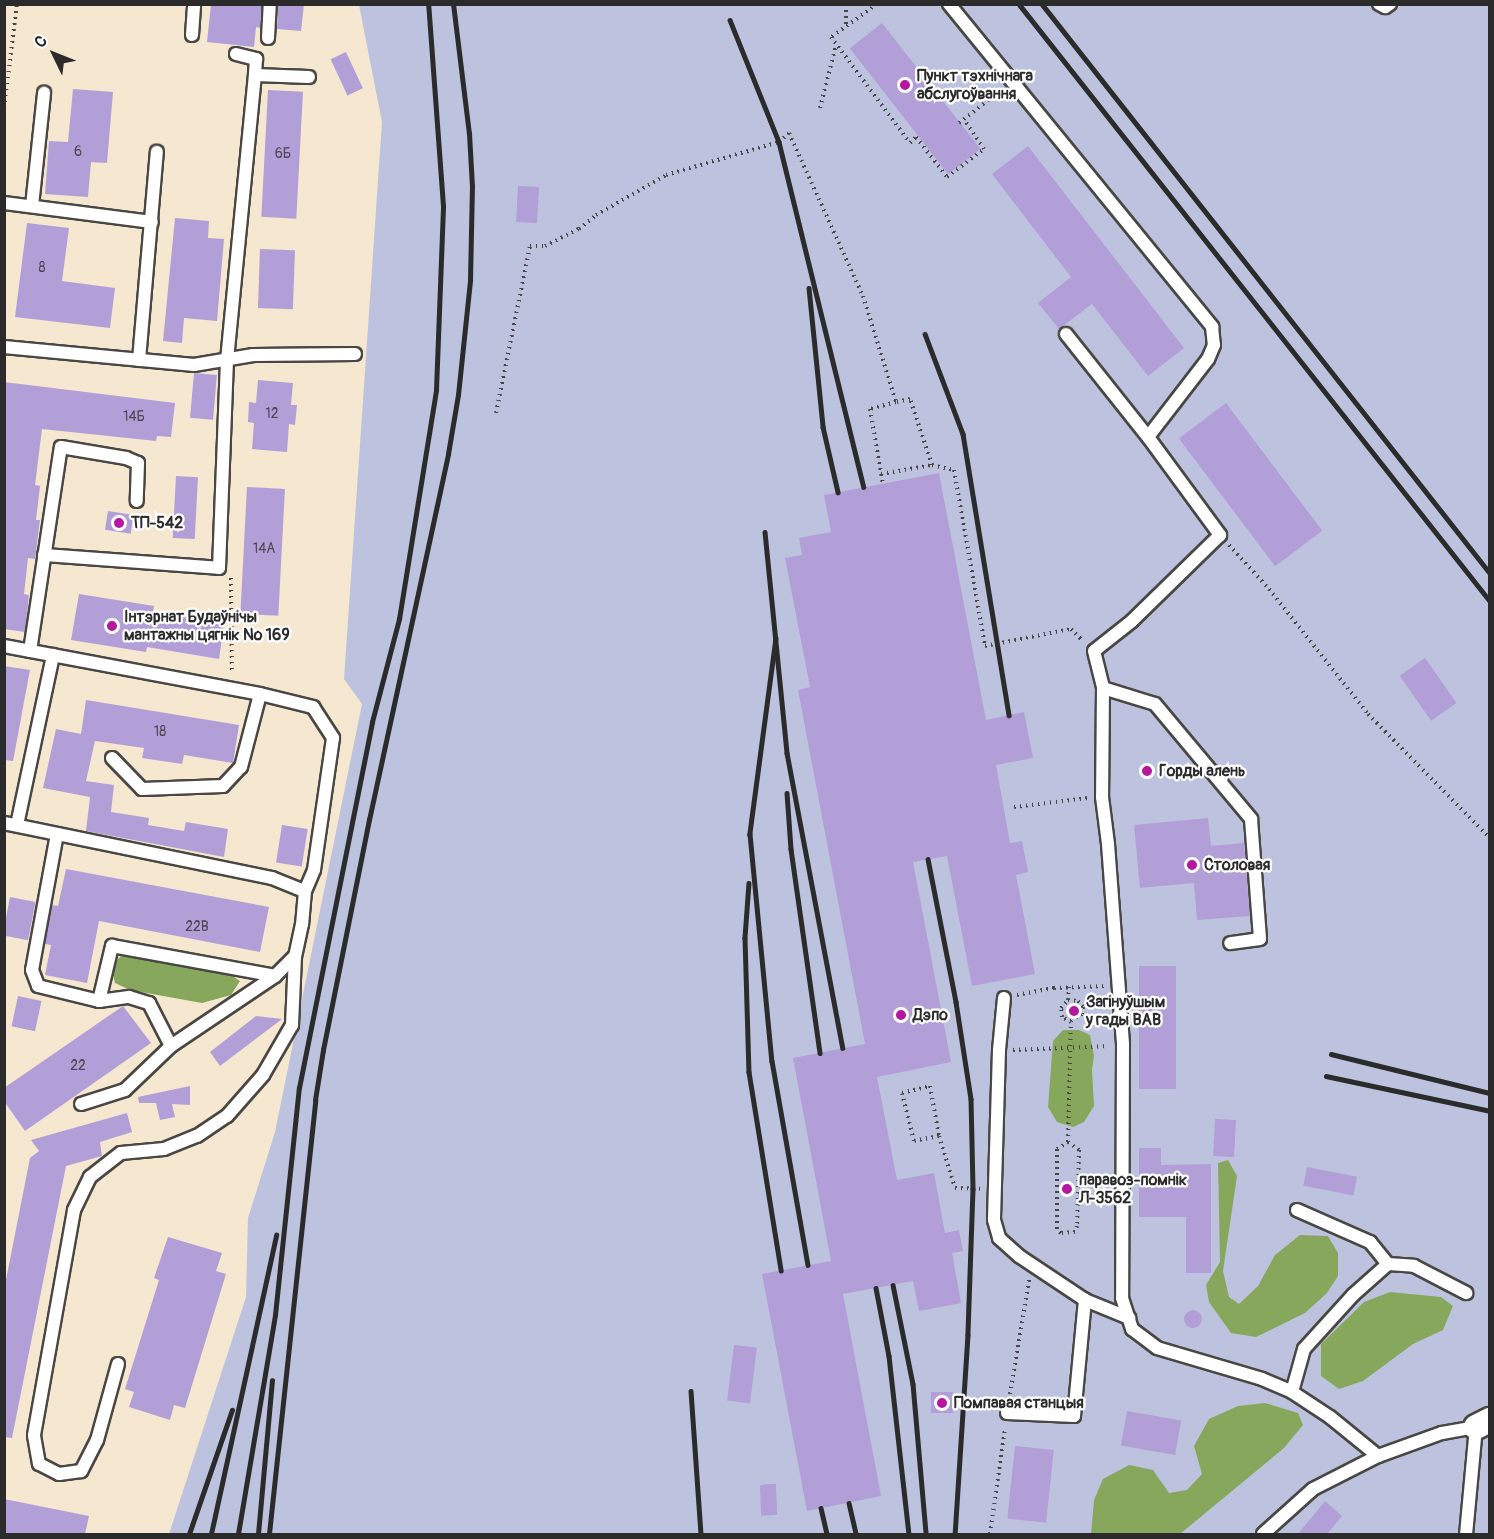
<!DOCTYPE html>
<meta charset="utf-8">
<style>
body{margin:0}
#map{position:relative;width:1494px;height:1539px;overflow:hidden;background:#f5e7d0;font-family:Pangolin,sans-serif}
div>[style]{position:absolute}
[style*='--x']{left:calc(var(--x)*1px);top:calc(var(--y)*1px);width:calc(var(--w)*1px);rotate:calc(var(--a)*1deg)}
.industrial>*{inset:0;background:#bdc3de}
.forest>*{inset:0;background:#87a85c}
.building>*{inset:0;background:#b29fd7;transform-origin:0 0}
.round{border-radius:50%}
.path>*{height:4px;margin-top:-2px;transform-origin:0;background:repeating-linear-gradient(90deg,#494744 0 1.5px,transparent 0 6px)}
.roads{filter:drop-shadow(2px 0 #494744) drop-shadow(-2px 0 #494744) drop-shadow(0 2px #494744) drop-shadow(0 -2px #494744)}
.lane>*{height:12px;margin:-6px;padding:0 6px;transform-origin:6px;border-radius:6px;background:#fff}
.street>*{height:24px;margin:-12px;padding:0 12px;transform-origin:12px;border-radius:12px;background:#fff}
.rail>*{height:4.5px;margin:-2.25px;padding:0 2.25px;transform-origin:2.25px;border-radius:2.25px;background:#2b2b2b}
.dots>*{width:16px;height:16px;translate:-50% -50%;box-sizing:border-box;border:3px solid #fff;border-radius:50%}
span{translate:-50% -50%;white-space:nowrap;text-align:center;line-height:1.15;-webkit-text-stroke:4.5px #fff;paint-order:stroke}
.number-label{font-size:14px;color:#4d4856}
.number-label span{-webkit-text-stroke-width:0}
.poi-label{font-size:16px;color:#2b2b2b;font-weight:700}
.left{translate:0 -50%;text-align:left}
.frame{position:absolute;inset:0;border:6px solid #2b2b2b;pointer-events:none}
.north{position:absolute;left:24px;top:24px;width:60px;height:60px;-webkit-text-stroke:4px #fff;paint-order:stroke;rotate:313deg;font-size:16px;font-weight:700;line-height:24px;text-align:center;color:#2b2b2b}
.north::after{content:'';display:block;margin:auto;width:21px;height:27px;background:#2b2b2b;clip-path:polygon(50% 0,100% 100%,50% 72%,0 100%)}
</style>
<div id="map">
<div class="industrial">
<i style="clip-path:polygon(359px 5px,1489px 5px,1489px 1534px,169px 1534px,246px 1297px,248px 1218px,275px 1132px,362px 704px,344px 679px,382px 122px)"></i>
</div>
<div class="forest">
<i style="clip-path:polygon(121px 956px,222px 969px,240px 981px,231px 995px,202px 1003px,130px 990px,115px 983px,111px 966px)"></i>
<i style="clip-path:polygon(1063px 1030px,1079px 1030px,1090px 1035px,1094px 1056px,1092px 1070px,1094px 1106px,1084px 1122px,1073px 1127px,1057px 1122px,1048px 1107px,1053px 1041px)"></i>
<i style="clip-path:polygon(1228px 1160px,1237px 1176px,1223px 1271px,1229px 1297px,1239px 1304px,1258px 1286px,1275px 1255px,1300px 1235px,1328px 1236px,1338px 1253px,1338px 1276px,1327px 1293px,1305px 1313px,1256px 1337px,1231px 1333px,1209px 1302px,1206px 1285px,1220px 1262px,1218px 1163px)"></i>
<i style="clip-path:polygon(1390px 1292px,1441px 1297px,1453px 1306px,1443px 1330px,1413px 1344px,1363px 1381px,1339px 1389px,1321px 1376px,1321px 1344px,1364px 1302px)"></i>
<i style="clip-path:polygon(1265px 1403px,1298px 1413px,1303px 1425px,1284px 1448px,1180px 1534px,1091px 1534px,1094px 1500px,1103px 1479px,1129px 1465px,1153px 1470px,1169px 1493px,1187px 1490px,1202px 1474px,1194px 1446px,1209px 1419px,1238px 1406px)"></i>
</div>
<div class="building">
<i style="clip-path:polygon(211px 4px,262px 4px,260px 28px,256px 27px,254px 47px,207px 42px)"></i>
<i style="clip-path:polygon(278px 4px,304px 4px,301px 31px,277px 29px)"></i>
<i style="left:882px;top:23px;width:160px;height:41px;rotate:52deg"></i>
<i style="left:346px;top:52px;width:40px;height:17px;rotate:65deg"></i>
<i style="clip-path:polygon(73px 89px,113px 92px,107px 163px,91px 162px,88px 197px,45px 194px,49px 141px,68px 142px)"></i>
<i style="left:268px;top:90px;width:35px;height:127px;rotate:3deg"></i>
<i style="clip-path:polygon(1028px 146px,1184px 348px,1148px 376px,1092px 304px,1059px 329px,1038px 303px,1071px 277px,992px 174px)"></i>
<i style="left:518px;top:186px;width:21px;height:36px;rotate:3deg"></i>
<i style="clip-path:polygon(175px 218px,209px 221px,208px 238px,224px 239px,217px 321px,184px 318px,182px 343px,163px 341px)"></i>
<i style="clip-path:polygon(27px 223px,69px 228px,62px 281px,115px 288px,110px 328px,15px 317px)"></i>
<i style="left:260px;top:249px;width:35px;height:59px;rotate:2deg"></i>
<i style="left:194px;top:373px;width:23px;height:45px;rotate:5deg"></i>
<i style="clip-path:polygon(258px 380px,293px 383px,291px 405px,297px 405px,295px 425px,289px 424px,287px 452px,252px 449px,254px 423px,248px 422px,249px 402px,256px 403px)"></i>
<i style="clip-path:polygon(4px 382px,175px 403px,171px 437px,157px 436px,156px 441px,42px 429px,35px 485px,40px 486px,36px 520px,40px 520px,35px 559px,28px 558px,24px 594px,29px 595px,25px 632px,4px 629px)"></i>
<i style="left:1226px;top:403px;width:160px;height:59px;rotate:53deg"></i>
<i style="clip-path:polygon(939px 473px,986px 720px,1024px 712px,1033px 758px,996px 765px,1010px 843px,1022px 841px,1028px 872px,1016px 875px,1035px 974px,972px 986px,947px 856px,913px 862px,951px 1062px,877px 1077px,897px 1180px,934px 1173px,945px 1233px,959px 1230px,963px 1251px,952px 1253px,961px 1303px,919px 1311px,913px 1281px,843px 1294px,881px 1496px,807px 1511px,762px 1274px,831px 1261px,793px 1058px,865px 1044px,798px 690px,810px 687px,785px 558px,802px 555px,799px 538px,831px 532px,824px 495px)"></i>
<i style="left:176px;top:476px;width:22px;height:62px;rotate:3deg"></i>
<i style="left:247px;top:487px;width:38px;height:127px;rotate:3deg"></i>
<i style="left:108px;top:511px;width:26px;height:19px;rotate:9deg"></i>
<i style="clip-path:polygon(79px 594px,154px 606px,153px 612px,224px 624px,219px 659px,147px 647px,146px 652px,71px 640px)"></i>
<i style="left:1425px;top:658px;width:55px;height:31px;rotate:55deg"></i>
<i style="clip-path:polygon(4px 666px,30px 670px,13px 761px,4px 760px)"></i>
<i style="clip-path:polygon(86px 700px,239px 725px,233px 763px,184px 755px,182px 764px,142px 758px,144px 748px,95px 741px,86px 781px,114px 785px,111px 812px,149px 818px,148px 825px,184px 831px,186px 822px,228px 829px,224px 857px,86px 831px,90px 797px,43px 788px,56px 729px,81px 734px)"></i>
<i style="clip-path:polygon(1208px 818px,1211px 846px,1244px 843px,1250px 916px,1197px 920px,1194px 883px,1140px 888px,1134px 825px)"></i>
<i style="left:282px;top:825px;width:26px;height:38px;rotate:9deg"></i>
<i style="clip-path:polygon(66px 869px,269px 907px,260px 952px,99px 921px,87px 983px,45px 975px,51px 945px,45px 944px,52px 905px,58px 906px)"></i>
<i style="left:10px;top:897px;width:26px;height:39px;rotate:11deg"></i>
<i style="left:1139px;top:966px;width:37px;height:123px"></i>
<i style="left:18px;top:996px;width:24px;height:31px;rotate:12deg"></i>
<i style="clip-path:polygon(123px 1006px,151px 1043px,25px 1131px,4px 1101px,4px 1088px)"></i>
<i style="clip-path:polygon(256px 1016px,282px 1019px,220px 1066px,210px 1052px)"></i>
<i style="clip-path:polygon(190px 1086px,190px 1105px,172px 1104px,175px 1117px,160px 1120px,156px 1103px,139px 1103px,138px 1097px)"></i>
<i style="clip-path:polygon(127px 1113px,132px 1132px,100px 1142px,102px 1156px,66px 1166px,12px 1438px,4px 1437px,4px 1290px,30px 1158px,39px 1151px,31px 1140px)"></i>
<i style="left:1215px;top:1119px;width:21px;height:37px;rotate:3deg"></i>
<i style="clip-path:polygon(1139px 1148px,1161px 1148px,1161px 1165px,1211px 1164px,1211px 1273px,1186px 1273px,1186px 1217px,1139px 1217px)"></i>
<i style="left:1307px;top:1167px;width:51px;height:19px;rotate:11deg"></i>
<i style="clip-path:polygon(168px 1237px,222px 1253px,216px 1271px,226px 1274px,185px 1408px,174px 1405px,170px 1420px,129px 1407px,134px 1392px,125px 1389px,159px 1280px,154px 1278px)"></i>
<i class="round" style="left:1184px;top:1310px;width:18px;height:18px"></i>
<i style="left:734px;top:1345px;width:23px;height:56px;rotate:7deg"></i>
<i style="left:931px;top:1392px;width:22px;height:21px"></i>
<i style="left:1127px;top:1411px;width:55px;height:35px;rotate:10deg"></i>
<i style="left:1015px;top:1446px;width:39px;height:73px;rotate:6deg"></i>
<i style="left:776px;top:1484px;width:31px;height:16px;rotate:88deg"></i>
<i style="clip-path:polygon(4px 1499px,89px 1516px,85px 1534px,4px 1534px)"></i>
<i style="clip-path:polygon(1325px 1501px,1342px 1516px,1327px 1534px,1298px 1534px)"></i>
</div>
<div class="path">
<i style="--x:846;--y:4;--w:21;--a:90"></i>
<i style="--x:877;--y:4;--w:57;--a:144.3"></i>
<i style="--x:831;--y:37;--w:132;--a:53.3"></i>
<i style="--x:910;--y:143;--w:8;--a:-45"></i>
<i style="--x:916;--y:137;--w:51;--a:52.2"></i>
<i style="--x:947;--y:177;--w:46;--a:-37.1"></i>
<i style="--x:984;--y:149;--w:36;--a:-124"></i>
<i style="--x:4;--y:108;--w:105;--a:-82.9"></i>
<i style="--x:820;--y:108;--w:65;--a:-75.7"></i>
<i style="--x:959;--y:123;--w:53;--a:-38.2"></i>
<i style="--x:496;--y:413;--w:170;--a:-78.5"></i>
<i style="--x:530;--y:246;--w:15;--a:0"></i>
<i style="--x:545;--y:246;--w:38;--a:-27"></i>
<i style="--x:579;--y:229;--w:22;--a:-39"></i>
<i style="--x:596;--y:215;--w:81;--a:-29.7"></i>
<i style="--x:666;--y:175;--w:118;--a:-16.3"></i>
<i style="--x:779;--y:142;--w:13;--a:-42"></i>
<i style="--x:789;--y:133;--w:179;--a:65.6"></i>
<i style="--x:863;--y:296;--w:111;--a:72.7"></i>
<i style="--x:896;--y:402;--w:27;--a:165"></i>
<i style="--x:870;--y:409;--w:76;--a:80.2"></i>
<i style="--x:932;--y:465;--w:23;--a:13"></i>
<i style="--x:954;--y:470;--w:179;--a:80"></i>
<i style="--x:985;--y:646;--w:88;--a:-11.2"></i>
<i style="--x:1071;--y:629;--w:17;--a:45"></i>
<i style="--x:881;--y:474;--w:52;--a:-10"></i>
<i style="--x:932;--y:465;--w:70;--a:-108.4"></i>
<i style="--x:910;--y:399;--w:14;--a:168"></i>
<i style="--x:1229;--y:545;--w:59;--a:47.7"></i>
<i style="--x:1269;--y:589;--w:159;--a:51.6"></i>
<i style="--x:1368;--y:714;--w:174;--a:45.5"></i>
<i style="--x:231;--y:578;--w:95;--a:89.4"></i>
<i style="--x:1014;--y:807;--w:75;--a:-6.9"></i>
<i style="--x:1017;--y:995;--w:38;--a:-11"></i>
<i style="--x:1054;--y:988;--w:50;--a:-2.3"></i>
<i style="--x:1068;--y:1000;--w:10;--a:6"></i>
<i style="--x:1078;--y:1001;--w:8;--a:50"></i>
<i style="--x:1083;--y:1007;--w:7;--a:98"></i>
<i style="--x:1082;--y:1014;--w:13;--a:148"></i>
<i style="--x:1013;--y:1050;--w:94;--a:-2.4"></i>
<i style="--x:939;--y:1136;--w:25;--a:169"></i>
<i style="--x:914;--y:1141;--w:49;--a:-104"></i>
<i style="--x:902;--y:1093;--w:29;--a:-14"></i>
<i style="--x:930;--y:1086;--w:51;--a:79.8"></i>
<i style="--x:939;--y:1136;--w:54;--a:72.9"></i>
<i style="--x:955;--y:1188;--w:25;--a:2"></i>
<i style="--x:1068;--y:1142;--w:14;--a:36"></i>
<i style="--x:1079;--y:1150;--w:76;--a:91.5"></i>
<i style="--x:1077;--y:1226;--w:6;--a:108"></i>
<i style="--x:1075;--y:1232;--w:14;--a:176"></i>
<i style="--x:1061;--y:1233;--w:6;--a:-135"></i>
<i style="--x:1057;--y:1229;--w:80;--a:-90"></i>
<i style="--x:1057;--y:1149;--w:13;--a:-32"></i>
<i style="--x:1068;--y:1142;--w:120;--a:-88.6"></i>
<i style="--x:1071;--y:1022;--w:10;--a:-151"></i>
<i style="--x:1062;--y:1017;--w:9;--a:-96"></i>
<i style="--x:1061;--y:1008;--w:11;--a:-49"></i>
<i style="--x:1068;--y:1000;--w:14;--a:-86"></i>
<i style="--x:1009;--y:1400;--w:122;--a:-80.5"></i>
<i style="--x:990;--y:1534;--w:107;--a:-81.9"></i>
</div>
<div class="roads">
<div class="lane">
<i style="--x:949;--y:4;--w:417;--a:50.8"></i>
<i style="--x:1212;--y:327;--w:18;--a:84"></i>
<i style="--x:1214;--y:345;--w:15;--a:113"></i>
<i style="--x:1208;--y:359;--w:98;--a:127.6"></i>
<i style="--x:1148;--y:437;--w:122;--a:53.7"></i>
<i style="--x:1220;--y:535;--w:123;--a:135.7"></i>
<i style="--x:1132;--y:621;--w:48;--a:141.7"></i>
<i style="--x:1094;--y:651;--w:38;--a:76"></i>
<i style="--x:1103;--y:688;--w:109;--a:90.5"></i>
<i style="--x:1102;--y:797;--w:47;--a:82.7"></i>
<i style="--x:1108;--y:844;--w:201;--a:85.7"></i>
<i style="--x:1123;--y:1044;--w:254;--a:90.2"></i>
<i style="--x:1122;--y:1298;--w:33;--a:72"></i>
<i style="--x:1132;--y:1329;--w:31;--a:37"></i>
<i style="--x:1157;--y:1348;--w:109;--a:16.4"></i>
<i style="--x:1262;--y:1379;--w:33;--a:23"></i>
<i style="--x:1292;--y:1392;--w:45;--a:33.3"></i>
<i style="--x:1330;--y:1417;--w:62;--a:39.1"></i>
<i style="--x:1378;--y:1456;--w:68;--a:-19.8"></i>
<i style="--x:1442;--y:1433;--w:35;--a:-10"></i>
<i style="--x:1476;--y:1427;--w:107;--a:95.3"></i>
<i style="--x:1379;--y:4;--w:7;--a:27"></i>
<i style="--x:1385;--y:7;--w:6;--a:-31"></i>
<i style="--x:192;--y:35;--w:31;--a:-86"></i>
<i style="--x:268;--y:38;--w:34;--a:-87"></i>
<i style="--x:236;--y:54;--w:21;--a:14"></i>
<i style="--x:256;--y:59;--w:16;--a:94"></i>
<i style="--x:4;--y:203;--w:149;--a:7.3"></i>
<i style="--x:32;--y:206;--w:114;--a:-83.9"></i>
<i style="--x:1066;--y:334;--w:132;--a:51.5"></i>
<i style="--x:4;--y:347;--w:191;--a:5.4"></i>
<i style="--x:194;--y:365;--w:60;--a:-9.6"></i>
<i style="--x:253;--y:355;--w:102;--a:-0.6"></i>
<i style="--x:139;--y:360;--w:209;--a:-85.1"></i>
<i style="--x:44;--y:555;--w:175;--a:4.2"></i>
<i style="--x:219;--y:568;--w:208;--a:-87.8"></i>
<i style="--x:227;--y:360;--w:286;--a:-84.4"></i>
<i style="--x:255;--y:75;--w:54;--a:2.1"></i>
<i style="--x:4;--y:646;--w:260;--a:10.6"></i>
<i style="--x:260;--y:694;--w:55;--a:13.8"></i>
<i style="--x:313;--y:707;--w:37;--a:57"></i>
<i style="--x:333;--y:738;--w:133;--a:98.2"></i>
<i style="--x:314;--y:870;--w:23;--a:113"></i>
<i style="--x:30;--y:651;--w:206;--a:-81.4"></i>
<i style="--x:61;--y:447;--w:66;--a:9.6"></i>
<i style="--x:126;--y:458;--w:13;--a:23"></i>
<i style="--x:138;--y:463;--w:38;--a:92"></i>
<i style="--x:1103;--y:688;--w:54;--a:17.1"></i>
<i style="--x:1155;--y:704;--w:150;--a:50.1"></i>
<i style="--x:1251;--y:819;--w:120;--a:85.7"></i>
<i style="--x:1260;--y:939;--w:30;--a:172"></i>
<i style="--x:112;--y:758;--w:43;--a:45.9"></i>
<i style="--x:142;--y:789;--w:81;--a:-2.1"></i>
<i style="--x:223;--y:786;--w:26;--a:-47"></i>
<i style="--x:241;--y:767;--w:75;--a:-75.4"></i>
<i style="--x:4;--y:823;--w:274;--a:11.6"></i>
<i style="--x:272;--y:878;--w:35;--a:22"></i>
<i style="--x:305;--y:891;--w:33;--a:95"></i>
<i style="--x:302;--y:924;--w:33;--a:102"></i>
<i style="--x:295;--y:956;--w:28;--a:135"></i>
<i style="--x:275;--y:976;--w:125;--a:146.1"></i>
<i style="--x:171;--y:1046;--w:64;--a:136.3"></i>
<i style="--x:125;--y:1090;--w:46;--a:162.3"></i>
<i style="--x:17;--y:825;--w:174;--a:-78"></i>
<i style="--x:57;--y:834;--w:138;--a:100.4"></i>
<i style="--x:32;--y:970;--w:17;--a:69"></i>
<i style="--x:38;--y:986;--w:63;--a:13.8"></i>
<i style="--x:99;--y:1001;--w:30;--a:-8"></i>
<i style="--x:129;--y:997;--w:21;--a:17"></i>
<i style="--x:149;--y:1003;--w:48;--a:62.9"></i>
<i style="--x:1004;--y:998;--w:52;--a:95.5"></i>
<i style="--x:999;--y:1050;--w:170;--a:91.7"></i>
<i style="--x:994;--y:1220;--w:19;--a:74"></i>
<i style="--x:999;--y:1238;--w:27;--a:42"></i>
<i style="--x:1019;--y:1256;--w:79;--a:33.7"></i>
<i style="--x:1085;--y:1300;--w:48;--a:22.2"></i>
<i style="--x:99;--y:1001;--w:57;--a:-76.7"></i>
<i style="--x:112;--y:946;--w:166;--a:10.4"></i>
<i style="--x:1297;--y:1210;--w:80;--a:23.7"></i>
<i style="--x:1370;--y:1242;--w:28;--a:51"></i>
<i style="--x:118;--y:1364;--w:79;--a:105.4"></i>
<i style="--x:97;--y:1440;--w:35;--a:117"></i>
<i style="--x:81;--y:1471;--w:22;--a:172"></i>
<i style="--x:59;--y:1474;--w:22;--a:-153"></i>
<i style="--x:39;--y:1464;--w:29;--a:-100"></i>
<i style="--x:34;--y:1435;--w:229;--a:-79.9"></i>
<i style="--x:74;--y:1210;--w:37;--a:-64"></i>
<i style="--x:90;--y:1177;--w:39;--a:-38"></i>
<i style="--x:121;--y:1153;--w:43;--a:-5.3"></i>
<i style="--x:164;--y:1149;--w:35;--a:-22"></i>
<i style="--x:197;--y:1136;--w:36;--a:-34"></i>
<i style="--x:227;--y:1116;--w:55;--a:-48.7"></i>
<i style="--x:263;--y:1075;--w:58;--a:-59.9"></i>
<i style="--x:292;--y:1025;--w:69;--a:-87.5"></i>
<i style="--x:1292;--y:1392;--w:45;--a:-74.4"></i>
<i style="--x:1304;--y:1349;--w:73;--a:-47.8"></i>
<i style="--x:1353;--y:1295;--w:47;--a:-41.5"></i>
<i style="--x:1388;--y:1264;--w:26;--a:4"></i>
<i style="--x:1414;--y:1266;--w:59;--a:27.4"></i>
<i style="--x:1007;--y:1413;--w:67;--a:2.6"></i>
<i style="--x:1074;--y:1416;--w:117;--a:-84.6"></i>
<i style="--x:1263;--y:1534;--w:67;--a:-42"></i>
<i style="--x:1313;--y:1489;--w:73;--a:-26.9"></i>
</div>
<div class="street">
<i style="--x:1476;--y:1427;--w:16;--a:-27"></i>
</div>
</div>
<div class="rail">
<i style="--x:1019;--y:4;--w:760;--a:51.73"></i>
<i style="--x:1042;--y:4;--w:724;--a:51.79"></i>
<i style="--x:730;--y:20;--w:131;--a:68.1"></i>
<i style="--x:779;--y:142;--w:355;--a:76.2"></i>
<i style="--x:809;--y:288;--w:140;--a:84.2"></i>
<i style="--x:823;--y:427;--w:67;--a:77"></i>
<i style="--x:925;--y:334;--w:107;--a:69.2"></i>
<i style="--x:963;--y:434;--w:285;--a:80.7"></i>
<i style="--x:765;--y:532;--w:222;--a:84.3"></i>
<i style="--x:787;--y:753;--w:300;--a:79.3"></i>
<i style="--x:776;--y:638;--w:198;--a:97.6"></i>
<i style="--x:750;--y:834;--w:228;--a:84.5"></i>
<i style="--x:772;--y:1061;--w:207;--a:80"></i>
<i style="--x:787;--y:793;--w:56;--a:85.9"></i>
<i style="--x:791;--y:849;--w:206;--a:81.9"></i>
<i style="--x:928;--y:859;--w:146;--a:78.9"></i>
<i style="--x:956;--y:1002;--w:98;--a:81.2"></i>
<i style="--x:971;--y:1099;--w:90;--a:88.7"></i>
<i style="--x:973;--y:1189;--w:146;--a:92"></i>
<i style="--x:968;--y:1335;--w:199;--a:93.7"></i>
<i style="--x:749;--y:883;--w:55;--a:94.2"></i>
<i style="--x:745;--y:938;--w:134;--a:88.3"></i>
<i style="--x:749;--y:1072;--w:201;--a:80.8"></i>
<i style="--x:1331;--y:1054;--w:164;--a:13.8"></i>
<i style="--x:1326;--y:1076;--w:168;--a:12"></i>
<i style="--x:893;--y:1285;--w:101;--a:78.6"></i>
<i style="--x:913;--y:1384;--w:151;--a:85"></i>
<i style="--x:876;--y:1288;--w:69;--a:79.2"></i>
<i style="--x:889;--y:1356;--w:179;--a:83.6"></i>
<i style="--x:691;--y:1391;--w:143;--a:86"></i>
<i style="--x:849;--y:1503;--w:32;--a:77"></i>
<i style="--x:821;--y:1508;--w:27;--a:77"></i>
<i style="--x:189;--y:1534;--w:131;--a:-70.9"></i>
<i style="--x:211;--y:1534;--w:306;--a:-77.7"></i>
<i style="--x:238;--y:1534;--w:222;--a:-80.4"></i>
<i style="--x:275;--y:1315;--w:228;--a:-84"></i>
<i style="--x:299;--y:1088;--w:373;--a:-78.7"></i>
<i style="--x:372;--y:722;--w:106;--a:-75.3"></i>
<i style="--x:399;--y:619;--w:232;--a:-80.8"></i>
<i style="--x:436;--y:390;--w:184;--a:-87.8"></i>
<i style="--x:443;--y:206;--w:203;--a:-94.2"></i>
<i style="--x:258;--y:1534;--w:154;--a:-84.8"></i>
<i style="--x:269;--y:1534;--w:436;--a:-83.9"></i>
<i style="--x:315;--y:1100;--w:51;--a:-80.9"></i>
<i style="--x:323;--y:1050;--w:235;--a:-78.7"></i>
<i style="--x:369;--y:820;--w:374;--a:-77.8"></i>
<i style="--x:448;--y:454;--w:60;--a:-80.4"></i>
<i style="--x:458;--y:395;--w:116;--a:-84"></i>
<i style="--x:470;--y:280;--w:93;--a:-88.8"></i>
<i style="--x:472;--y:187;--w:53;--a:-93.2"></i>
<i style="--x:469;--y:134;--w:131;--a:-97"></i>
</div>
<div class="dots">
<i style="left:905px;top:85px;background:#b5179e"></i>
<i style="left:119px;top:523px;background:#b5179e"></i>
<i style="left:112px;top:626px;background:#b5179e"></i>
<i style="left:1147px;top:771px;background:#b5179e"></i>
<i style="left:1192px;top:865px;background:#b5179e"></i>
<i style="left:1074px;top:1011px;background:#b5179e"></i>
<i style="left:901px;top:1015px;background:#b5179e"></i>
<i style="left:1067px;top:1189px;background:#b5179e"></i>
<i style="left:942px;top:1403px;background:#b5179e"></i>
</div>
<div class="number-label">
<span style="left:78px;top:152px">6</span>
<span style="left:283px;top:154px">6Б</span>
<span style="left:42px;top:268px">8</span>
<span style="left:272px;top:414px">12</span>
<span style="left:134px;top:417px">14Б</span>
<span style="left:264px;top:549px">14А</span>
<span style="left:160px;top:732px">18</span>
<span style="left:197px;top:927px">22В</span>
<span style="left:78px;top:1066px">22</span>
</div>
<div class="poi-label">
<span class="left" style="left:917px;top:85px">Пункт тэхнічнага<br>абслугоўвання</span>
<span class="left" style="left:131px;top:523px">ТП-542</span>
<span class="left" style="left:124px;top:626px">Інтэрнат Будаўнічы<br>мантажны цягнік № 169</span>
<span class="left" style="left:1159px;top:771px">Горды алень</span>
<span class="left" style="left:1204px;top:865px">Столовая</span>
<span class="left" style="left:1086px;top:1011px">Загінуўшым<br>у гады ВАВ</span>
<span class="left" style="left:913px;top:1015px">Дэпо</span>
<span class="left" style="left:1079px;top:1189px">паравоз-помнік<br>Л-3562</span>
<span class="left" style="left:954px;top:1403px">Помпавая станцыя</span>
</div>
<div class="frame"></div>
<div class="north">С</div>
</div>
